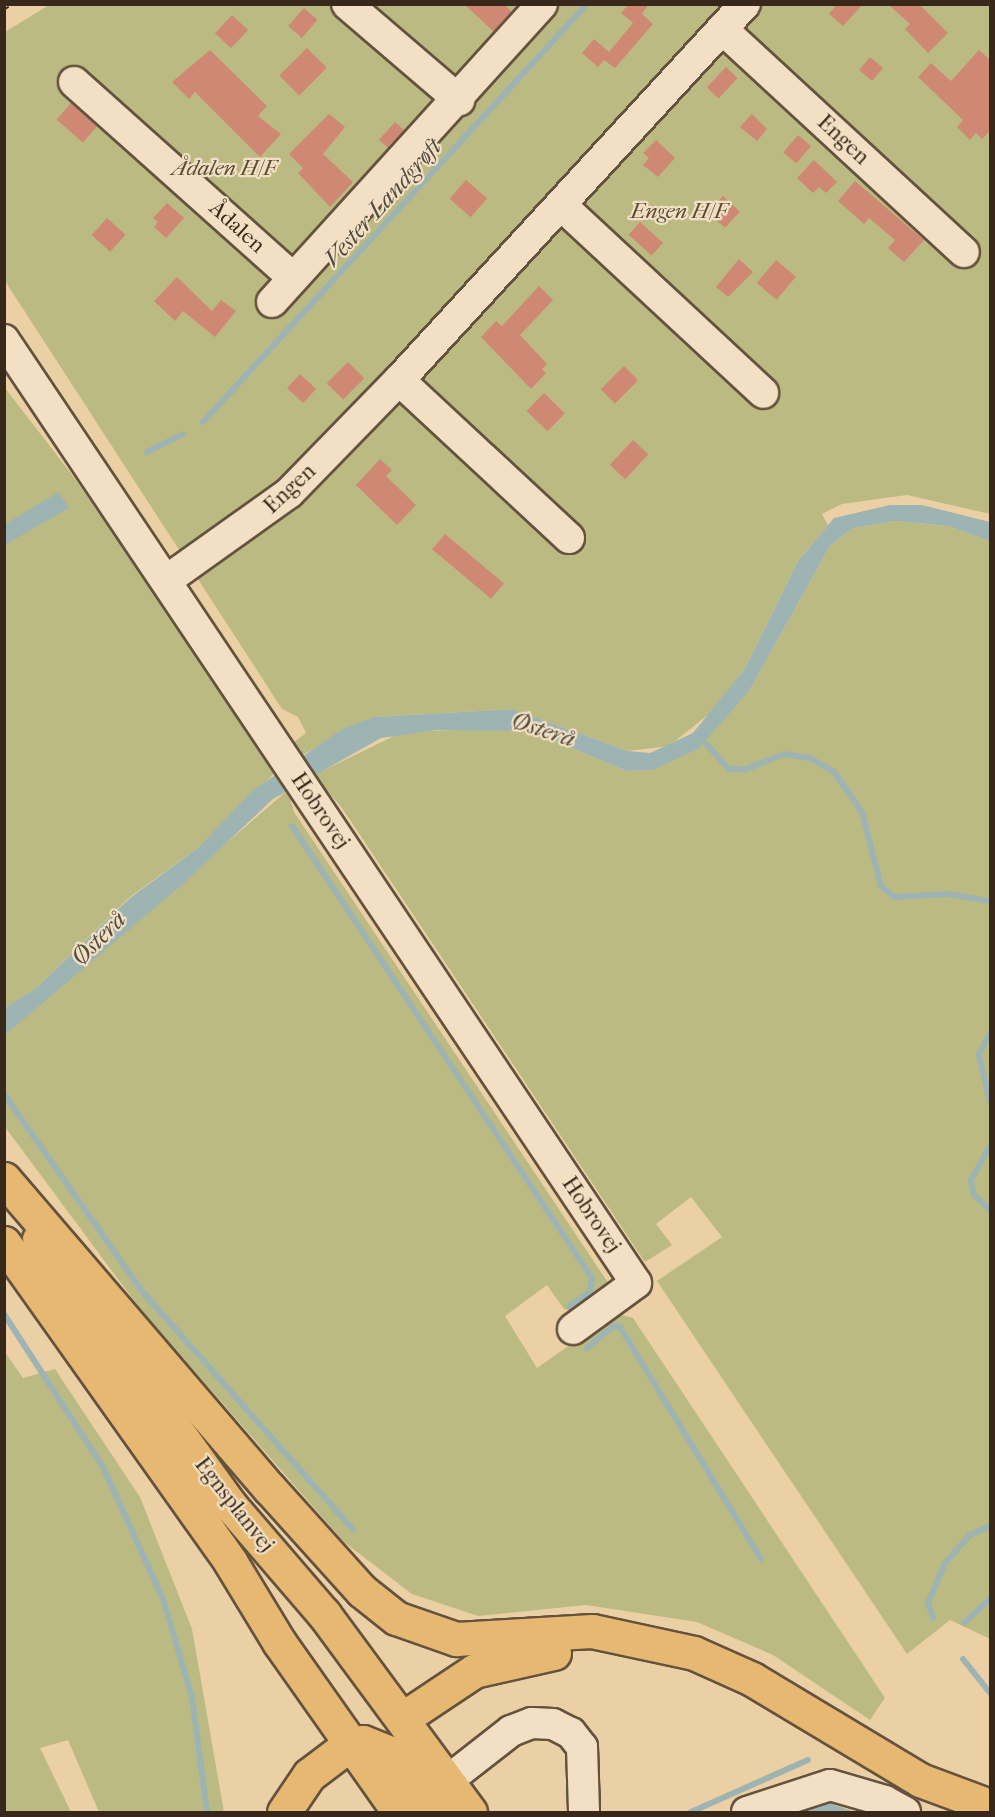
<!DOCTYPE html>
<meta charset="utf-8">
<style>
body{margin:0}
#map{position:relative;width:995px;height:1817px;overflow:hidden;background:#ecd0a5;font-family:"IM FELL French Canon",serif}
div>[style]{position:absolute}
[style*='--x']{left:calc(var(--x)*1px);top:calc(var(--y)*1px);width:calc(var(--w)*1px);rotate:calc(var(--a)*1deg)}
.green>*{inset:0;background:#bcba83}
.water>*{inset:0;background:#9db4b2}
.stream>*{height:6px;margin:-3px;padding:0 3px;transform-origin:3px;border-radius:3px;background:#9db4b2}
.building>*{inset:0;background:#cf8874;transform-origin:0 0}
.roads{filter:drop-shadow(2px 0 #64523e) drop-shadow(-2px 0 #64523e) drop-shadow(0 2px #64523e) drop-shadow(0 -2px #64523e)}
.minor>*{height:30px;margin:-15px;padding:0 15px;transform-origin:15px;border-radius:15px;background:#f3e0c4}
.major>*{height:33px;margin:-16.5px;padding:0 16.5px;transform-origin:16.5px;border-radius:16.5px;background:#e6b872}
.highway>*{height:33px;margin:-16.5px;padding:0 16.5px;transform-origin:16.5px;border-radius:16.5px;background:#e6b872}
.rail>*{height:7px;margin-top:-3.5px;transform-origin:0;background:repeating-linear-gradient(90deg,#f3e0c4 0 14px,#37281b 0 28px);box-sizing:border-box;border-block:2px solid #37281b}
span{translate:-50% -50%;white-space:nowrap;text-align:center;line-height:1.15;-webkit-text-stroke:4.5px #f3e0c4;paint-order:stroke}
.street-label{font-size:22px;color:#37281b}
.park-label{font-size:22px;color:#584c35;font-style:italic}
.water-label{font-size:24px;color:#504b41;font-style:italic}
.frame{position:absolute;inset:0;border:6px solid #37281b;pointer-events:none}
</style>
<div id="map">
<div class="green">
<i style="clip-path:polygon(49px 5px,990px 5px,990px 514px,907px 495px,842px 504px,822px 514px,828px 525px,798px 561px,744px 670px,719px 706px,669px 746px,628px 751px,513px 709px,374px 717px,302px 755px,294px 742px,306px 733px,298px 717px,282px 709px,5px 281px,5px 32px)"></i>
<i style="clip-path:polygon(5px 388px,76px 480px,276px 772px,199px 847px,130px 897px,37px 987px,5px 1008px)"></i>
<i style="clip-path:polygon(896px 521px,948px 526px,990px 541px,990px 1639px,950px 1620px,907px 1654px,657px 1281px,722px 1237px,691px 1197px,656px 1224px,672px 1245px,645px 1262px,342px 808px,314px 775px,402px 732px,505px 728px,532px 731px,626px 771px,653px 770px,749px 691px,830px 546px,853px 528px)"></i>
<i style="clip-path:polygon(288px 790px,294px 812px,609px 1284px,573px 1312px,564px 1309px,547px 1285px,505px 1316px,537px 1368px,615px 1313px,633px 1318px,885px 1698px,870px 1720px,773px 1655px,697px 1622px,586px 1605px,478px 1616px,412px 1594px,344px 1542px,141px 1310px,5px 1127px,4px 1035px)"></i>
<i style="clip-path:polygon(5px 1352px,23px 1378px,55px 1369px,140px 1497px,192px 1629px,224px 1812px,99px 1812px,68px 1740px,40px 1748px,71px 1812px,5px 1812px)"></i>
</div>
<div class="water">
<i style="clip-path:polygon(59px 492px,69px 508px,5px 545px,5px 524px)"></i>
<i style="clip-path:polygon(890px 505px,922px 505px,990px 522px,990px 541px,948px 526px,896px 521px,853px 528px,830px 546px,749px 691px,698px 749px,653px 770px,626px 771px,532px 731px,437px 730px,381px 738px,273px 799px,183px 884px,5px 1035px,5px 1008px,37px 987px,130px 898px,199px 847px,252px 791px,344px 728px,374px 717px,513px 709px,628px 751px,650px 753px,693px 733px,744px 670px,798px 561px,834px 518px)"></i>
<i style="clip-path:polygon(823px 1801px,855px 1812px,797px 1812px)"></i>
</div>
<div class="stream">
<i style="--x:203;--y:422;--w:568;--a:-47.43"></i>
<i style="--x:147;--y:452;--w:40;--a:-26.6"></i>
<i style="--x:701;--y:738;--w:42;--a:47.9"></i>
<i style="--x:729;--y:769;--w:17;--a:0"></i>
<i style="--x:746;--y:769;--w:41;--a:-21.5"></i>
<i style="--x:784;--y:754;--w:26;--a:9"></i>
<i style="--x:810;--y:758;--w:28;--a:30"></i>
<i style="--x:834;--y:772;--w:49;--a:55"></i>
<i style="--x:862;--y:812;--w:76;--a:75.6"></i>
<i style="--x:881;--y:886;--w:17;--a:40"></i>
<i style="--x:894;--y:897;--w:54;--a:-3.2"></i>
<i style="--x:948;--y:894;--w:43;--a:9.5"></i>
<i style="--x:292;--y:826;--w:542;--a:56.43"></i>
<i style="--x:592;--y:1278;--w:14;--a:98"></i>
<i style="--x:590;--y:1292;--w:25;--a:146"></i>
<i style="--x:990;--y:1033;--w:25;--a:117"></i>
<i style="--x:979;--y:1055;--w:48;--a:76.8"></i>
<i style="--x:4;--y:1094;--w:239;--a:55"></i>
<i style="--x:141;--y:1290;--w:320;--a:48.5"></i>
<i style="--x:990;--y:1146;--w:39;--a:119"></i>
<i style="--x:971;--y:1180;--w:15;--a:79"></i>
<i style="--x:974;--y:1195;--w:22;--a:43"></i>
<i style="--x:4;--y:1314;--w:182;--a:57.1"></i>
<i style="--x:103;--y:1467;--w:145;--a:65.6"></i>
<i style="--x:163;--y:1599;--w:102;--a:73.5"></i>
<i style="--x:192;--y:1697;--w:116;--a:82.6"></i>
<i style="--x:587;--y:1348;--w:34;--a:-40"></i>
<i style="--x:613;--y:1326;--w:7;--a:8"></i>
<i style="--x:620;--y:1327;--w:271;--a:58.7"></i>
<i style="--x:933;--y:1618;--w:16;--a:-108"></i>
<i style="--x:928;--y:1603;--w:43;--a:-67"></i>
<i style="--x:945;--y:1563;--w:38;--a:-48"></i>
<i style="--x:970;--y:1535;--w:22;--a:-24"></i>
<i style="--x:964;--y:1623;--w:35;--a:-43"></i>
<i style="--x:963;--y:1659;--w:43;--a:51.5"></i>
<i style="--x:691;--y:1812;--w:128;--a:-24"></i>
</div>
<div class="building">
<i style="clip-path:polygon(464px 4px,504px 4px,512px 12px,494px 32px)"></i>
<i style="clip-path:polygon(629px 4px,649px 4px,642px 14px,653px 24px,615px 68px,604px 60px,598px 67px,582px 53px,594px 39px,609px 52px,633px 23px,621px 13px)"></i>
<i style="clip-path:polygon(837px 4px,863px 4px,843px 26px,829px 14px)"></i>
<i style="clip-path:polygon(888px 4px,919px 4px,948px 33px,928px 53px,905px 29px,910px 24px)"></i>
<i style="left:304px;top:8px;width:18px;height:24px;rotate:41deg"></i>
<i style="left:232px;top:15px;width:22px;height:25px;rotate:43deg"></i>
<i style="left:307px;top:48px;width:28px;height:39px;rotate:45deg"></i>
<i style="clip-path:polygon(210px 50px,267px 106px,258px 116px,281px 134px,260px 157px,195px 92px,189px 99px,172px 82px)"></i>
<i style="clip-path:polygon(979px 50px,990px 60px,990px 131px,982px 139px,976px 133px,970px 140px,957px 127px,963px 120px,918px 77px,931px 63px,951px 81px)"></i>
<i style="left:870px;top:57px;width:17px;height:17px;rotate:40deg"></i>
<i style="left:726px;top:67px;width:16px;height:28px;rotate:43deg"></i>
<i style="left:71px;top:103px;width:35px;height:22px;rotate:41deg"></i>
<i style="clip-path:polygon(329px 114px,345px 127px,323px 154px,353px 182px,330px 207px,298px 173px,303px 168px,289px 154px)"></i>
<i style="clip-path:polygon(752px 114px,767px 129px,757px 141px,740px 127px)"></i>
<i style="left:395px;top:122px;width:12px;height:24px;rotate:42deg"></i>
<i style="left:798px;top:135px;width:17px;height:23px;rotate:40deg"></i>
<i style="clip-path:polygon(656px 140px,675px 158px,658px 177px,643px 165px,649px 158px,643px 153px)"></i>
<i style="clip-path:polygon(814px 160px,837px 182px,826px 193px,819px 187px,813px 193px,797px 178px)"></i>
<i style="left:466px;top:180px;width:28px;height:25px;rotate:41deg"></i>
<i style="clip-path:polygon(855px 181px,924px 240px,904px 262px,888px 248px,895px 240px,869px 218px,864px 224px,838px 201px)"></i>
<i style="left:723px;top:196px;width:23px;height:22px;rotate:43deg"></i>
<i style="clip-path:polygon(167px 203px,184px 218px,166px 238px,154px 227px,158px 222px,153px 218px)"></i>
<i style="left:107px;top:218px;width:25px;height:23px;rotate:42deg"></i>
<i style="left:640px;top:222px;width:31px;height:17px;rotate:42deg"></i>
<i style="clip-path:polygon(739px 259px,753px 272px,728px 297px,716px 287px)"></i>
<i style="left:776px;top:260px;width:26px;height:30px;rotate:40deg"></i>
<i style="clip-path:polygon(177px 277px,212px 311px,221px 300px,236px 311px,215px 337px,183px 311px,175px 321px,154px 301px)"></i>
<i style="clip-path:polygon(539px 286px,553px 300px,520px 335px,547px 364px,542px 369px,546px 373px,531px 389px,481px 337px,496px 321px,502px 326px)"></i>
<i style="left:348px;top:362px;width:23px;height:30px;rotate:45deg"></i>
<i style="left:624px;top:366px;width:20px;height:33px;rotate:45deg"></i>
<i style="left:300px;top:374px;width:22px;height:19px;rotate:43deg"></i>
<i style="left:544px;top:393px;width:29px;height:25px;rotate:44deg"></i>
<i style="left:633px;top:440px;width:21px;height:34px;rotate:43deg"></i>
<i style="clip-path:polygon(380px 459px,392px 470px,386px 476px,416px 505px,397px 525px,356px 485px)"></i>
<i style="left:445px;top:534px;width:77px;height:20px;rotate:40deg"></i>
</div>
<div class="roads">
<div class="minor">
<i style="--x:347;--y:4;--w:148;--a:40.6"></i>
<i style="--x:722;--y:29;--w:329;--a:42.7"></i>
<i style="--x:74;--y:82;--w:292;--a:41.8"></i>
<i style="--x:561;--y:205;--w:276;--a:42.9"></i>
<i style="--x:272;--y:302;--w:402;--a:-47.8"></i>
<i style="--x:4;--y:340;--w:1135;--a:56.17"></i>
<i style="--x:636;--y:1283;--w:78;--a:143.9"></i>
<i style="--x:569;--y:538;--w:232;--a:-137.1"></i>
<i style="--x:399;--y:380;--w:511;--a:-47.38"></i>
<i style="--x:167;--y:580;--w:150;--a:-35.5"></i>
<i style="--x:289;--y:493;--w:158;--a:-45.8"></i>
<i style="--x:447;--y:1781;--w:81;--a:-38"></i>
<i style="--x:511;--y:1731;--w:22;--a:-21"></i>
<i style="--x:532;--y:1723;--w:21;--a:3"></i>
<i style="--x:553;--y:1724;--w:20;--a:27"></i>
<i style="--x:571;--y:1733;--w:18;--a:52"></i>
<i style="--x:582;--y:1747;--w:65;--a:88.2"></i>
<i style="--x:747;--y:1812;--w:87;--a:-18"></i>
<i style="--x:830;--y:1785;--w:57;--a:16.2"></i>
<i style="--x:885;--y:1801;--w:23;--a:29"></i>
</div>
<div class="major">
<i style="--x:39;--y:1239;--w:329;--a:54.3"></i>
<i style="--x:231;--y:1506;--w:143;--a:49.3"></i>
<i style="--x:324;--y:1614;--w:246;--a:53.6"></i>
<i style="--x:4;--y:1243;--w:392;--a:54.6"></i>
<i style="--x:231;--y:1563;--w:92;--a:58.7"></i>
<i style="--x:279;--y:1642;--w:208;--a:54.8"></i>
</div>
<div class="highway">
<i style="--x:4;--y:1179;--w:408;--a:49.4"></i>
<i style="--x:270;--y:1489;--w:137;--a:48"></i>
<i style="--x:362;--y:1591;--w:43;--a:38.5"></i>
<i style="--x:396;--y:1618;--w:64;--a:19.3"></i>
<i style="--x:456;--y:1639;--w:136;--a:-3.4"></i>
<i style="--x:592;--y:1631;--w:104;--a:12.2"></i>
<i style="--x:694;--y:1653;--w:64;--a:24.1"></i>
<i style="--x:752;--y:1679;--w:196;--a:31"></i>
<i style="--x:920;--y:1780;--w:75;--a:20.4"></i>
<i style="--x:402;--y:1719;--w:87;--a:-33.7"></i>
<i style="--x:474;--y:1671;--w:82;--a:-12.7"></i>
<i style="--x:284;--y:1812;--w:45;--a:-56"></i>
<i style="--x:309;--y:1775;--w:51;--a:-37.1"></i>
<i style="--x:350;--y:1744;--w:13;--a:-9"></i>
<i style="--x:363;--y:1742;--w:29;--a:22"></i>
<i style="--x:390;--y:1753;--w:74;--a:52.7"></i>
</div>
</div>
<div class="rail">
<i style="--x:4;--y:6;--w:4;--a:-27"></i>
</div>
<div class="street-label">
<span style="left:843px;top:140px;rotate:43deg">Engen</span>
<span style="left:237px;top:227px;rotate:42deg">Ådalen</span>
<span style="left:290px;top:489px;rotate:-43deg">Engen</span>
<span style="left:320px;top:811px;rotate:56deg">Hobrovej</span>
<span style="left:591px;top:1215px;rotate:56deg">Hobrovej</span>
<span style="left:234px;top:1505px;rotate:52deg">Egnsplanvej</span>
</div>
<div class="park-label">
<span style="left:224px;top:169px">Ådalen H/F</span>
<span style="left:679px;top:212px">Engen H/F</span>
</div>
<div class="water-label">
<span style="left:383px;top:203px;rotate:-48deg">Vester Landgrøft</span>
<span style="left:543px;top:730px;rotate:18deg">Østerå</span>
<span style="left:99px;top:939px;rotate:-45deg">Østerå</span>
</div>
<div class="frame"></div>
</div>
